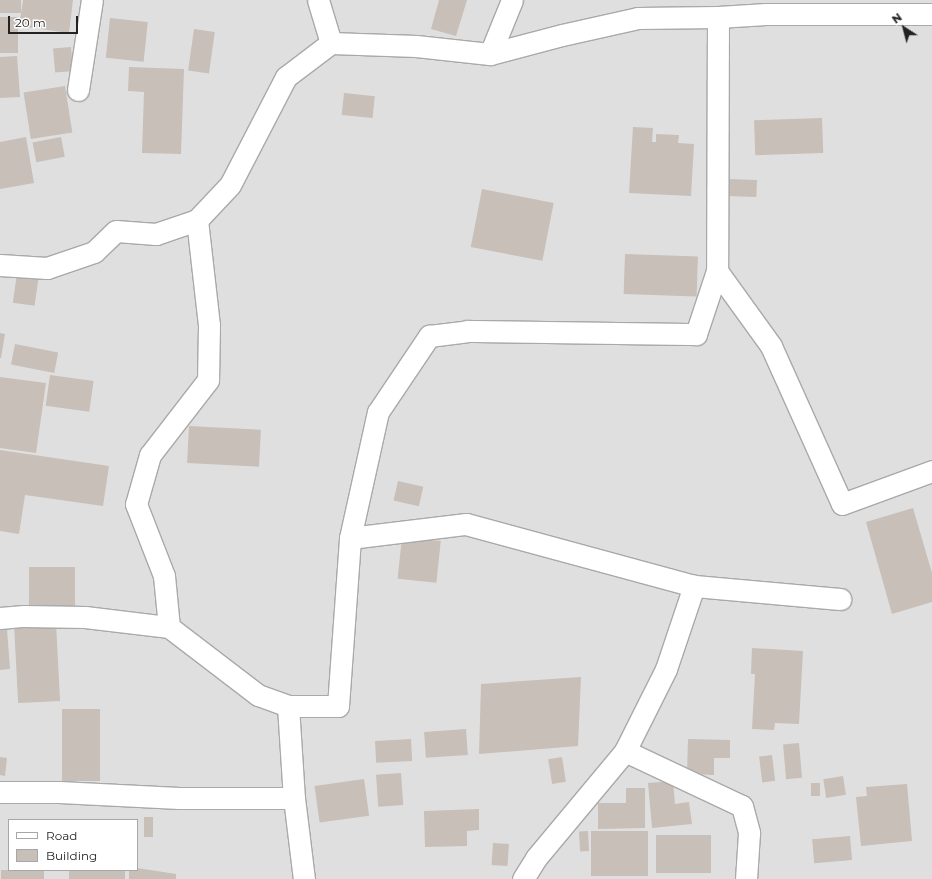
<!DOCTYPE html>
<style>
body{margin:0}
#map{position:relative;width:932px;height:879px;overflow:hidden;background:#f2efe9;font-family:Montserrat,sans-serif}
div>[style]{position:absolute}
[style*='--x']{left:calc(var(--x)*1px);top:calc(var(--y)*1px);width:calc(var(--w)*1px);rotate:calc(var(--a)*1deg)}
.residential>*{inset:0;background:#e0dfdf}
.building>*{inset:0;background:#c7bfb8;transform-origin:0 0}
.roads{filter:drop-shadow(1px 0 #a9a9a9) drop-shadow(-1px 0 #a9a9a9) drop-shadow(0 1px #a9a9a9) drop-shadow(0 -1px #a9a9a9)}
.minor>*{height:21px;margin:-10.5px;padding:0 10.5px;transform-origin:10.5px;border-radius:10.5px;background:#fff}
span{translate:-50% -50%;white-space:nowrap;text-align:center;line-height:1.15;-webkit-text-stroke:3px #fff;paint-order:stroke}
.legend{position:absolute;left:8px;top:819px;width:130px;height:52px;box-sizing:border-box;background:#fff;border:1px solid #a7a7a7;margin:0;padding:5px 7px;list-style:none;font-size:12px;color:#222}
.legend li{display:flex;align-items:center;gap:8px;height:20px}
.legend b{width:20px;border:1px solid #a7a7a7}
.north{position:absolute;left:884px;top:8px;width:40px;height:40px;-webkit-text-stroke:3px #fff;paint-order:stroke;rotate:324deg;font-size:11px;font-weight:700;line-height:16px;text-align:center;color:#222}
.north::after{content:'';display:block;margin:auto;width:14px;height:18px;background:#222;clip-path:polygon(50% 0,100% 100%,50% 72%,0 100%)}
.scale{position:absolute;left:8px;top:16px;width:70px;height:18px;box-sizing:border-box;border:2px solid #222;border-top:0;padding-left:5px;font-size:12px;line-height:14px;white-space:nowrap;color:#222;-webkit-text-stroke:3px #fff;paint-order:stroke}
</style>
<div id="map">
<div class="residential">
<i style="clip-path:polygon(evenodd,0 0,932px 0,932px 879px,0 879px,0 0,9px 820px,137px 820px,137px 870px,9px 870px,9px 820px)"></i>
</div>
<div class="building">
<i style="left:0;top:0;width:21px;height:13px"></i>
<i style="clip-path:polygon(23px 0,73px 0,69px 33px,19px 26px)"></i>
<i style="clip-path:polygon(439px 0,467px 0,456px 36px,431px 29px)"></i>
<i style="left:0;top:17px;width:18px;height:36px"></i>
<i style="left:110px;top:18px;width:38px;height:40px;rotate:6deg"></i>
<i style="left:194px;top:29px;width:21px;height:42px;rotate:8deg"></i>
<i style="left:71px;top:47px;width:24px;height:18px;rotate:85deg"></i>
<i style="clip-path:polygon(17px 56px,20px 97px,0 98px,0 57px)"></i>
<i style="clip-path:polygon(129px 67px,184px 69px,181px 154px,142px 153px,144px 92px,128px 91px)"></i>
<i style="left:65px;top:86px;width:47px;height:42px;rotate:81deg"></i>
<i style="left:344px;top:93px;width:31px;height:22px;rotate:6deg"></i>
<i style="left:822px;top:118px;width:35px;height:68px;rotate:88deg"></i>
<i style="clip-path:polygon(633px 127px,653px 128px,652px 142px,656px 142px,656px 134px,679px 135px,678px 143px,694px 144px,691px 196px,629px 193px)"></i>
<i style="clip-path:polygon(26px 137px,34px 183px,0 189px,0 142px)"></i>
<i style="left:61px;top:137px;width:20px;height:29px;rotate:79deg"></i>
<i style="left:727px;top:179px;width:30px;height:17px;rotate:2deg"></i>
<i style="left:482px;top:189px;width:73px;height:59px;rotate:11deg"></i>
<i style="left:625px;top:254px;width:73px;height:40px;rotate:2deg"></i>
<i style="left:17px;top:273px;width:22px;height:30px;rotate:8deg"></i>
<i style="clip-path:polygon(0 333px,5px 334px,1px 358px,0 358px)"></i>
<i style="left:15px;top:344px;width:44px;height:21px;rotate:11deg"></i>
<i style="left:50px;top:375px;width:44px;height:31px;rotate:8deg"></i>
<i style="clip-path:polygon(0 377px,46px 383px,36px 453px,0 448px)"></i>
<i style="left:189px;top:426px;width:72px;height:37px;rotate:3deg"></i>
<i style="clip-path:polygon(0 450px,109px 466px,103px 506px,25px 495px,19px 534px,0 531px)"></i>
<i style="left:398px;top:481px;width:26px;height:20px;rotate:13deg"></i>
<i style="clip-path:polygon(913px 508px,932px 573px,932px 602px,892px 614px,866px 522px)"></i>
<i style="left:402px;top:537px;width:39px;height:42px;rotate:6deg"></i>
<i style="left:29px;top:567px;width:46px;height:41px"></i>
<i style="left:56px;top:623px;width:78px;height:42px;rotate:87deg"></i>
<i style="clip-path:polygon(0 629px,7px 629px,10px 669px,0 670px)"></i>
<i style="clip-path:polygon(752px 648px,803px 651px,799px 724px,775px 723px,774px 730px,752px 729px,755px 674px,751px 674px)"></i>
<i style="clip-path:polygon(581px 677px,578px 746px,479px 754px,481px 684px)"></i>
<i style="left:62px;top:709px;width:38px;height:72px"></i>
<i style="left:466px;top:729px;width:26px;height:42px;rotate:86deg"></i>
<i style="left:411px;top:739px;width:22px;height:36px;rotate:87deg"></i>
<i style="clip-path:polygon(688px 739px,730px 740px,730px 758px,714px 758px,714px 775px,687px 774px)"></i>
<i style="left:799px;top:743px;width:35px;height:16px;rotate:85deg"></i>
<i style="left:772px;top:755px;width:26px;height:13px;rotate:83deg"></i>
<i style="clip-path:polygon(0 757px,7px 758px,5px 776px,0 775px)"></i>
<i style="left:562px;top:757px;width:25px;height:14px;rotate:81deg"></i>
<i style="left:401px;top:773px;width:32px;height:25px;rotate:86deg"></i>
<i style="left:843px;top:776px;width:19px;height:20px;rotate:81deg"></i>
<i style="left:364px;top:779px;width:37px;height:50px;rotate:82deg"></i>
<i style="clip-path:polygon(673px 781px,675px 804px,689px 802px,692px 824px,652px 828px,648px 783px)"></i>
<i style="left:811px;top:783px;width:9px;height:13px"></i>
<i style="clip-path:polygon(907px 784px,912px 841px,861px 846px,856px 797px,867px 796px,866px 787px)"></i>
<i style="clip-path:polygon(626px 788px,645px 788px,645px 828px,598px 829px,598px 803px,626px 803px)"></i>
<i style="clip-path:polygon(479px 809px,479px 830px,467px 831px,467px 846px,425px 847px,424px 811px)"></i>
<i style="left:153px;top:817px;width:20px;height:9px;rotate:90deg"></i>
<i style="left:588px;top:831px;width:20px;height:9px;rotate:87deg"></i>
<i style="left:591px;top:831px;width:57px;height:45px"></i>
<i style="left:656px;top:835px;width:55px;height:38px"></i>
<i style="left:850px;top:836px;width:24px;height:38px;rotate:85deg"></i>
<i style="left:493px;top:843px;width:16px;height:22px;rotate:4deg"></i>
<i style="clip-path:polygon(137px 868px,176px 874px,176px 879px,129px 879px,129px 870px,137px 870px)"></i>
<i style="left:1px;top:870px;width:43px;height:9px"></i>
<i style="left:69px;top:870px;width:56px;height:9px"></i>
</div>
<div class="roads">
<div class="minor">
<i style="--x:318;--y:0;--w:45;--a:73.2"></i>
<i style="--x:718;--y:17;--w:254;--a:90.2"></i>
<i style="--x:717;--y:271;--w:92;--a:54.2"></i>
<i style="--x:771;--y:346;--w:173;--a:65.8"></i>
<i style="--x:842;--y:504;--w:96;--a:-20.1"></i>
<i style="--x:490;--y:54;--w:58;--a:-67.8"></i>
<i style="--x:78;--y:90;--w:91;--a:-81.2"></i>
<i style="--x:197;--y:220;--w:106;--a:83.5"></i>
<i style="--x:209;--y:325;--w:55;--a:91"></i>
<i style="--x:208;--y:380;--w:95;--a:127.7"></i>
<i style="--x:150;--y:455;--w:51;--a:105.9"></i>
<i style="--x:136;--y:504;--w:77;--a:68.7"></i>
<i style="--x:164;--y:576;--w:51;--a:84.4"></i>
<i style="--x:169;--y:627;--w:112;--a:37.4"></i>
<i style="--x:258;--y:695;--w:32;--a:20"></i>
<i style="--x:288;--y:706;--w:50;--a:0"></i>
<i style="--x:338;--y:706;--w:168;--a:-85.9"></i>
<i style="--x:350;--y:538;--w:129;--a:-77.5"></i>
<i style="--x:378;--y:412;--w:92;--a:-56.1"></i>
<i style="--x:429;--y:336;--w:38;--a:-7"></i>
<i style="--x:467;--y:331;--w:229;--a:0.8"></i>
<i style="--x:696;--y:334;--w:66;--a:-71.6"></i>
<i style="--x:0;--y:265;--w:47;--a:3.7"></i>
<i style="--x:47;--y:268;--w:50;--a:-18.8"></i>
<i style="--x:94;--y:252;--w:30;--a:-44"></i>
<i style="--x:116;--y:231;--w:40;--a:4.3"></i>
<i style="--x:156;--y:234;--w:43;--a:-18.9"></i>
<i style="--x:197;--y:220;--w:48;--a:-46.7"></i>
<i style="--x:230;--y:185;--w:122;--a:-62.6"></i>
<i style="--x:286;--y:77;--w:56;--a:-37.1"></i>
<i style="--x:331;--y:43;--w:85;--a:2"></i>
<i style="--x:416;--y:46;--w:74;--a:6.2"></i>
<i style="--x:490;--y:54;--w:74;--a:-14.8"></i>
<i style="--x:562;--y:35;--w:78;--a:-12.6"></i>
<i style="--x:638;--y:18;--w:80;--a:-0.7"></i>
<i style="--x:718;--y:17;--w:48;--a:-3.6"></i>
<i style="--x:766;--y:14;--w:166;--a:0"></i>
<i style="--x:350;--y:538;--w:117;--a:-6.9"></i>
<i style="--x:466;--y:524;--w:236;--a:15.2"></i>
<i style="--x:694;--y:586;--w:147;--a:5.1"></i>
<i style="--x:0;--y:618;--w:24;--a:-5"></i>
<i style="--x:24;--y:616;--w:61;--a:0.9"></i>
<i style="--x:85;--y:617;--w:85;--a:6.8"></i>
<i style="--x:288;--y:706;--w:92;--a:86.3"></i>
<i style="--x:294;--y:798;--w:82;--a:83"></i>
<i style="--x:625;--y:751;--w:129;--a:25.2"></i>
<i style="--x:742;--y:806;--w:28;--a:75"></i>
<i style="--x:749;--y:833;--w:46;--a:93.7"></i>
<i style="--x:0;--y:792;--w:59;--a:0"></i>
<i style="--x:59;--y:792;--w:120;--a:2.9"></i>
<i style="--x:179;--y:798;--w:115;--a:0"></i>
<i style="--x:523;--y:879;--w:25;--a:-58"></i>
<i style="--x:536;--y:858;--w:139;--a:-50.2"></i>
<i style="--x:625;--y:751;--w:92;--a:-63.4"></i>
<i style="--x:666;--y:669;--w:88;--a:-71.4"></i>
</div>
</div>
<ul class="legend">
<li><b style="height:5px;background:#fff"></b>Road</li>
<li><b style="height:11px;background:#c7bfb8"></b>Building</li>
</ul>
<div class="north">N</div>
<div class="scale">20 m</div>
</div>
